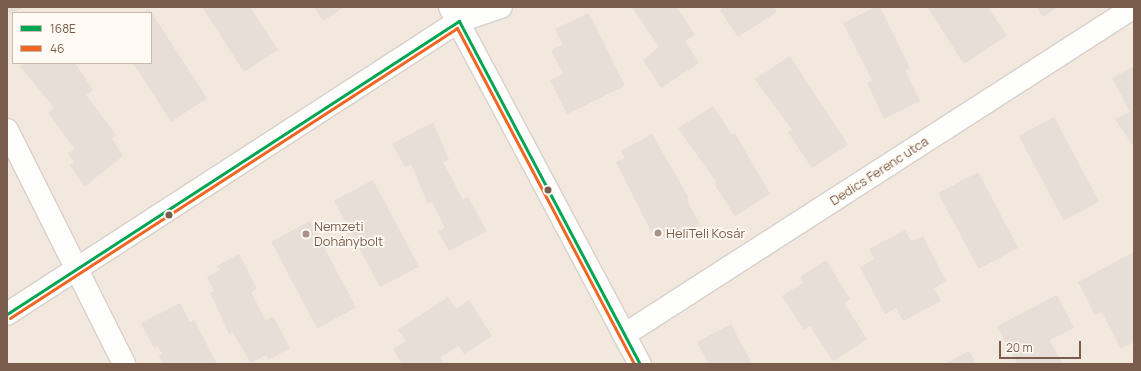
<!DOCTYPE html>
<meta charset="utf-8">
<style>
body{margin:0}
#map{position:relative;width:1141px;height:371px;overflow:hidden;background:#f9f5f0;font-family:Manrope,sans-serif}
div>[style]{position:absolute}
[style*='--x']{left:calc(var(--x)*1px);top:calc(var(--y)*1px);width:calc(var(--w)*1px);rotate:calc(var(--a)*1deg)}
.residential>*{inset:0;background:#f2e8de}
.building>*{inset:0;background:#e6ded7;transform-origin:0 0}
.roads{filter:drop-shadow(1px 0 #d7d1cb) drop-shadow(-1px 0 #d7d1cb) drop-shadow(0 1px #d7d1cb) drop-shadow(0 -1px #d7d1cb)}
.street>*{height:22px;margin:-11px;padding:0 11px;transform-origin:11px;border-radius:11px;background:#fefefd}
.bus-1>*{height:3px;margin:-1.5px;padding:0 1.5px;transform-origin:1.5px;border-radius:1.5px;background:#00a651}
.bus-2>*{height:3px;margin:-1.5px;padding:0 1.5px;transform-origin:1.5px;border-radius:1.5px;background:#f26522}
.dots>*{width:11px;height:11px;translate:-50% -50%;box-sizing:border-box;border:2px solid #fffaf3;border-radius:50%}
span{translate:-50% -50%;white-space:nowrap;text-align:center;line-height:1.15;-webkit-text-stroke:3.5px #fffaf3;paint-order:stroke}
.street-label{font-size:13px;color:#7a5c4d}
.poi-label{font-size:13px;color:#7a5c4d}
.left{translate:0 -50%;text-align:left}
.frame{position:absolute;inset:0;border:8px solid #7a5c4d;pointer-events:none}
.legend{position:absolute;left:12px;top:12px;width:140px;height:52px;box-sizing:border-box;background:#fffaf3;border:1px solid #cabbb1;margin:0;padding:5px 7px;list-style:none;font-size:12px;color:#7a5c4d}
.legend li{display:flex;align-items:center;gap:8px;height:20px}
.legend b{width:20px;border:1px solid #cabbb1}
.scale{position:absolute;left:999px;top:341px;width:82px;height:18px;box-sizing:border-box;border:2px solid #7a5c4d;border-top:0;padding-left:5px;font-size:12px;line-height:14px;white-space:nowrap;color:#7a5c4d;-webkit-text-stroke:3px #fffaf3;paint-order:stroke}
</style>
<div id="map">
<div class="residential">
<i style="clip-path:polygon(evenodd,7px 7px,1134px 7px,1134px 364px,7px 364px,7px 7px,13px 13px,151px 13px,151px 63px,13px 63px,13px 13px)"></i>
</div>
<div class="building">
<i style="clip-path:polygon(7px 7px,24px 7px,10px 15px)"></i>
<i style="clip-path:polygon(202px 7px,250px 7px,278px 50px,244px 72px)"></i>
<i style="clip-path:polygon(314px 7px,344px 7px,323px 21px)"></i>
<i style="clip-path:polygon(632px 7px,677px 7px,695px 35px,685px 41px,699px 63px,661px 88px,643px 60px,659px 47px)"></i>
<i style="clip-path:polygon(724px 7px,773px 7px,777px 12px,738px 37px,720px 10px)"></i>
<i style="clip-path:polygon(875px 7px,880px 7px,910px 68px,905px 70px,920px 101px,884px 119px,867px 83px,872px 80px,843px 23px)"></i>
<i style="clip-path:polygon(927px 7px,988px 7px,1007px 36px,964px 64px)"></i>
<i style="clip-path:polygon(1037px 7px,1058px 7px,1043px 17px)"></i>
<i style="clip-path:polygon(149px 9px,207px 98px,171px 122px,133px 63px,151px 63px,151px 13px,143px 13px)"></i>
<i style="clip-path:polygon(589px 13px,625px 86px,567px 114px,550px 80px,563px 74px,551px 50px,563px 45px,555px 29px)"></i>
<i style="clip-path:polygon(790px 56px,848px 145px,812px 168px,788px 132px,792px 130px,755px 79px)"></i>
<i style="clip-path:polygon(25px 63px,75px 63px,93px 90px,86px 95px,116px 135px,112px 138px,123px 156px,84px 187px,70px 165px,74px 162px,68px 153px,75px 149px,48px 113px,54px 108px,20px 66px)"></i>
<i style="clip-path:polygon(1134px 66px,1134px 147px,1115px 119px,1130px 112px,1112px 78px)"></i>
<i style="clip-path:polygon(713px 106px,732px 135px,735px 133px,770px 194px,735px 216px,714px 184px,716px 182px,678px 128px)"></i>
<i style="left:1054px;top:117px;width:96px;height:40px;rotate:62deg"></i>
<i style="clip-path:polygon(433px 122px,449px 160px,443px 162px,463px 200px,468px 197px,487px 231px,449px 251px,438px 231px,445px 228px,432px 202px,428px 204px,411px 164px,405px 167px,392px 144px)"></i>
<i style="clip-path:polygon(652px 134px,689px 198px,687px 200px,700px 225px,668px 241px,665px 236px,656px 241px,616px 162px,625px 158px,621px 151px)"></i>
<i style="left:978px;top:172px;width:86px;height:45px;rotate:62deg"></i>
<i style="left:373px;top:180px;width:98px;height:44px;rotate:62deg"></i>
<i style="left:310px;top:221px;width:98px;height:44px;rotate:62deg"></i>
<i style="clip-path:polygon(905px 230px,911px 241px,923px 236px,946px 281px,934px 288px,941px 301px,903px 321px,896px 308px,885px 314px,860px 267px,874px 259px,869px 249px)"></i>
<i style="clip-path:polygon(1134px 252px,1134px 342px,1121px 349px,1102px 312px,1095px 315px,1078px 282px)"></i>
<i style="clip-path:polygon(239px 254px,257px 289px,251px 292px,266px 321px,273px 316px,290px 348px,268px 360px,266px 355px,251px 363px,232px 332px,229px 334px,210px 292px,214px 291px,207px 277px,220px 270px,217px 266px)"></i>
<i style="clip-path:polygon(826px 260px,850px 299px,844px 303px,867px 339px,833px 361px,810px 326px,804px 330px,782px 296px,804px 282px,800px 277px)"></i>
<i style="clip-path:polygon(1057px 295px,1074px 328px,1050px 340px,1062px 364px,1017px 364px,997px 326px)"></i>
<i style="clip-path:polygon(448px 297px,456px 309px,469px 300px,492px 336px,464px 354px,459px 346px,440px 357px,444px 364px,402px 364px,393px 349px,406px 341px,398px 330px)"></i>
<i style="clip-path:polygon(180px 303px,190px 322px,194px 320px,217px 364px,163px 364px,159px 356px,162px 354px,158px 346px,154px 348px,141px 323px)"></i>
<i style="clip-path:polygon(731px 324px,752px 364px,709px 364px,697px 342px)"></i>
<i style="clip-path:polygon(969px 351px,976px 364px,945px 364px)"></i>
</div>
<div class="roads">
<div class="street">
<i style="--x:450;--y:7;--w:404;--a:62"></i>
<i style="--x:7;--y:130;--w:262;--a:63.4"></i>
<i style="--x:7;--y:314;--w:539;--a:-32.95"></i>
<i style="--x:459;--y:21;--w:44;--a:-18.4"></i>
<i style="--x:624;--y:335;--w:606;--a:-32.75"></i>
</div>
</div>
<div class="bus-1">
<i style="--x:459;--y:21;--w:388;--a:62.2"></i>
<i style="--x:7;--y:314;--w:539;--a:-32.95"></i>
</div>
<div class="bus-2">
<i style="--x:10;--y:318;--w:533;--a:-32.97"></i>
<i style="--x:457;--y:28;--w:380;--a:62.2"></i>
</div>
<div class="dots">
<i style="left:548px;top:190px;background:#7a5c4d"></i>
<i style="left:169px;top:215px;background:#7a5c4d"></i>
<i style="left:658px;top:233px;background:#a69286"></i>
<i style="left:306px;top:234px;background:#a69286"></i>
</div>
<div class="street-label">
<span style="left:879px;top:171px;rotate:-33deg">Dedics Ferenc utca</span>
</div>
<div class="poi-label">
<span class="left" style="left:314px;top:234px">Nemzeti<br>Dohánybolt</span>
<span class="left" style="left:666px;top:233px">HeliTeli Kosár</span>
</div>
<div class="frame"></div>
<ul class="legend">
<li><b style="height:5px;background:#00a651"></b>168E</li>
<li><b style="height:5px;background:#f26522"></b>46</li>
</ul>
<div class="scale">20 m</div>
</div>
